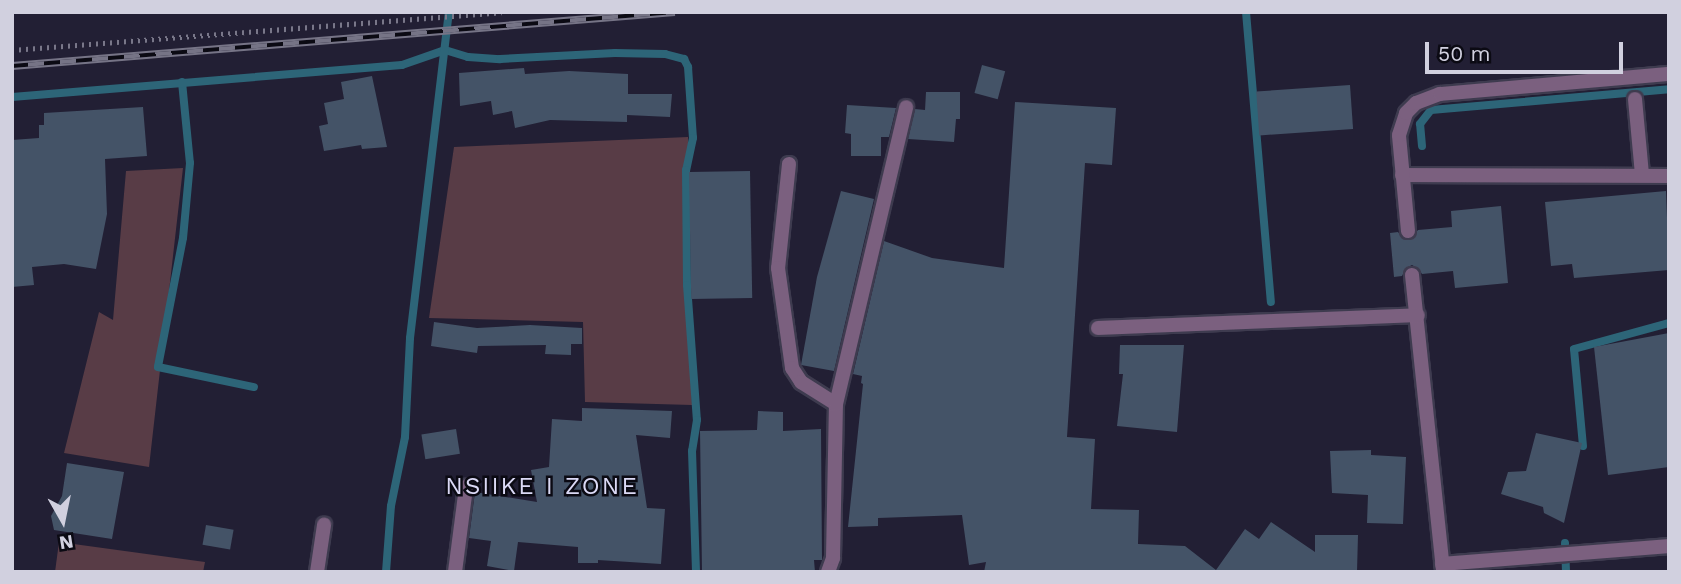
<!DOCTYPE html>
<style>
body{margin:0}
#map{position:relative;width:1681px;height:584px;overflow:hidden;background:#221f34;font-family:"Work Sans",sans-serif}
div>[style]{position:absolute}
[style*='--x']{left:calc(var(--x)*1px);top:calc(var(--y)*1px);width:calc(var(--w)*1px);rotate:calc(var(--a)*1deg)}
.green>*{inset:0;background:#583c46}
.stream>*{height:8px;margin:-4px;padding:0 4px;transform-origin:4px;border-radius:4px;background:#2d6578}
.building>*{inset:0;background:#445367;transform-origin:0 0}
.path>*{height:4.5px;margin-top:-2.25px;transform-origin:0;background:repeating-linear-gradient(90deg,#797789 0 2px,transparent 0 7px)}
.roads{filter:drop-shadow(2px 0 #3e3b4f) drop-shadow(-2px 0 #3e3b4f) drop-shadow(0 2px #3e3b4f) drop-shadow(0 -2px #3e3b4f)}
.service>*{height:14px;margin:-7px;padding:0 7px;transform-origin:7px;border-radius:7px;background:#7b607f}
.minor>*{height:14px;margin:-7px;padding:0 7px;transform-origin:7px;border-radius:7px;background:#7b607f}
.rail>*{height:8px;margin-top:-4px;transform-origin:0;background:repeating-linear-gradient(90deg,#0b0a13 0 16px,#767486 0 32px);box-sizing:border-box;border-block:2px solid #767486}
span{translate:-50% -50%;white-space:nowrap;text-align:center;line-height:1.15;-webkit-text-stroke:5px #0b0a13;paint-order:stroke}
.quarter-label{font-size:24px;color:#dbd9f5;letter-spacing:2px}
.frame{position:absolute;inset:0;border:14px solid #d1d0df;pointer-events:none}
.north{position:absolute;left:28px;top:486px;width:70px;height:70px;-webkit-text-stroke:5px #0b0a13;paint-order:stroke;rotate:171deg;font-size:19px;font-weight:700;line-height:28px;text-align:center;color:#d1d0df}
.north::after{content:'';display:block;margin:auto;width:24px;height:32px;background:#d1d0df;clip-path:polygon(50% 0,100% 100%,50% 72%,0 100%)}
.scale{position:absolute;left:1425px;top:42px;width:198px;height:32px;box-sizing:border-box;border:4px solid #d1d0df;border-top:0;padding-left:9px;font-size:21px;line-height:24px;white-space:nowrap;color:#d1d0df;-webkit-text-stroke:5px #0b0a13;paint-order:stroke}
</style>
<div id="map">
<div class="green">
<i style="clip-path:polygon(688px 137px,692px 405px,585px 402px,583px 322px,429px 318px,454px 147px)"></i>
<i style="clip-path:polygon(183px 168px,149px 467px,64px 453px,99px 312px,113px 320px,126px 171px)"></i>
<i style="clip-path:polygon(59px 542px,205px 562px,203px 572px,55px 572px)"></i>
</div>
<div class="stream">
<i style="--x:1246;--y:12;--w:291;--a:85.1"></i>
<i style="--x:182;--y:82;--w:81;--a:84.4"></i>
<i style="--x:190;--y:163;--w:75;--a:95.3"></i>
<i style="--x:183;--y:238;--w:131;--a:101"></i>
<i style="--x:158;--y:367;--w:98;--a:11.8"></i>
<i style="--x:12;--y:97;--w:391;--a:-4.7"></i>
<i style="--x:402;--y:65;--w:46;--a:-19.2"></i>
<i style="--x:445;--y:50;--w:24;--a:17"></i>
<i style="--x:468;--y:57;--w:32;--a:4"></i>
<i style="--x:500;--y:59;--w:115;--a:-3"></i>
<i style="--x:615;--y:53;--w:50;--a:1.1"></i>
<i style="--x:665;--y:54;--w:20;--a:15"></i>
<i style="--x:684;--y:59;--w:9;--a:63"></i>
<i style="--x:688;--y:67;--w:71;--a:86"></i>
<i style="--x:693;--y:138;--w:33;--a:102"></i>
<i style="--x:686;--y:170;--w:115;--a:89.5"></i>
<i style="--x:687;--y:285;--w:135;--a:85.8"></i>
<i style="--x:697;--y:420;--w:31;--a:99"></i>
<i style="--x:692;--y:451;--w:121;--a:88.1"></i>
<i style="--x:1422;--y:146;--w:22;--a:-95"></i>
<i style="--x:1420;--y:124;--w:18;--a:-52"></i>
<i style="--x:1431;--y:110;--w:239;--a:-5"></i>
<i style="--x:1583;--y:446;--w:97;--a:-95.3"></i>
<i style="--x:1574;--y:349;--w:98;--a:-15.3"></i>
<i style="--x:1565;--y:543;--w:29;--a:88"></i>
<i style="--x:386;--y:572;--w:66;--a:-85.7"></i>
<i style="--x:391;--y:506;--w:70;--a:-78.5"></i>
<i style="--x:405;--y:437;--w:99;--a:-87.1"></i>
<i style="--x:410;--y:338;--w:328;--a:-83.2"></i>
</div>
<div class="building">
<i style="left:982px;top:65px;width:24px;height:29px;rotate:15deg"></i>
<i style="clip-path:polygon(524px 68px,525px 74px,569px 71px,628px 74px,628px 94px,672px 94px,670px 117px,627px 115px,627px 122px,550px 120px,515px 128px,512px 111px,493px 115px,491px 101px,460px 106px,459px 73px)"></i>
<i style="clip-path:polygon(372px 76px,387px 147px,362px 149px,361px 145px,324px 151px,319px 126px,328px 124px,324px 103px,344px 99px,341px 82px)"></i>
<i style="left:1350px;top:85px;width:44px;height:94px;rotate:86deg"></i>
<i style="clip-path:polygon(926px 92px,960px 92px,960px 119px,956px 119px,954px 142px,908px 139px,915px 109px,925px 110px)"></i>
<i style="clip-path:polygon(1015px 102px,1116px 108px,1112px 165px,1085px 163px,1067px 437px,1095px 439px,1091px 509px,1139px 510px,1138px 544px,1185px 546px,1216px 570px,1245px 529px,1259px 539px,1271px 522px,1315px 552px,1315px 535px,1358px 535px,1357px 572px,984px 572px,986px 562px,969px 565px,962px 515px,878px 518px,878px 526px,848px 527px,863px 384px,861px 383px,862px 376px,853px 374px,884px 241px,932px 258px,1004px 268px)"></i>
<i style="clip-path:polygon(847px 105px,896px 108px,889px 137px,881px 137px,881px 156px,851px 156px,851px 134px,845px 133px)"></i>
<i style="clip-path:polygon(143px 107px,147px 156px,105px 159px,107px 214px,96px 269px,64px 264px,32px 267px,34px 285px,12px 287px,12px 140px,39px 138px,39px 125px,44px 125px,44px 113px)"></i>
<i style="left:750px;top:171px;width:127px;height:61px;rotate:89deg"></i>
<i style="clip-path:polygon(841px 191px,874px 199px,834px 371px,801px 365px,817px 277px)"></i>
<i style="clip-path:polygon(1666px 191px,1669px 270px,1574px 278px,1572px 264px,1551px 266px,1545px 202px)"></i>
<i style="clip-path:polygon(1501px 206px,1508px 283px,1455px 288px,1453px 271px,1422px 274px,1419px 269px,1412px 265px,1406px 268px,1402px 276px,1394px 277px,1390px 233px,1398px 232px,1403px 239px,1410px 240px,1418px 230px,1452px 227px,1451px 211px)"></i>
<i style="clip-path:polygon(434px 322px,477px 328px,530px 325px,582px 328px,582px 344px,571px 344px,571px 355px,545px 354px,546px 345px,478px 346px,477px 353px,431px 346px)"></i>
<i style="clip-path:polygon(1669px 333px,1669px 467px,1608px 475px,1594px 347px)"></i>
<i style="clip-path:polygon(1120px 345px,1184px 345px,1177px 432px,1117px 426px,1123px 374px,1119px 374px)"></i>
<i style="clip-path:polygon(582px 408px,672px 411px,670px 438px,636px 435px,647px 508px,665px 509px,661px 564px,598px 560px,598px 563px,578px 563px,578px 547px,518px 542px,514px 571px,487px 566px,491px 541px,469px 538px,475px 492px,537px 502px,531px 470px,549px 467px,552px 419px,582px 421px)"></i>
<i style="clip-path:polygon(758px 411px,783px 412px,783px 431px,821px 429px,822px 560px,814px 560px,815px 572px,702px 572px,700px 431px,757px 430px)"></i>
<i style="left:456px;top:429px;width:25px;height:35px;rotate:81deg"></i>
<i style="clip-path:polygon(1536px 433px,1582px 443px,1564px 523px,1544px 513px,1543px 507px,1501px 494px,1508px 472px,1526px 471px)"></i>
<i style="clip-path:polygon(1371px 450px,1371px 455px,1406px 457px,1403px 524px,1367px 523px,1368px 495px,1332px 493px,1330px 451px)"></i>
<i style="clip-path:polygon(67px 463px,124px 472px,112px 539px,54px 530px,51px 516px,62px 496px)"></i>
<i style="left:206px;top:525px;width:28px;height:20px;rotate:10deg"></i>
</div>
<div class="path">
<i style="--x:12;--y:50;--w:491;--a:-4.4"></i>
</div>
<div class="roads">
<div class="service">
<i style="--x:1635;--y:99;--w:75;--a:84.7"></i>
<i style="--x:789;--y:164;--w:105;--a:96"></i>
<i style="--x:778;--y:268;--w:101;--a:82"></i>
<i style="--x:792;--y:368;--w:17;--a:57"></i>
<i style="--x:801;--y:382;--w:41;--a:32.2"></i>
<i style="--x:1402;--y:175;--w:267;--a:0.2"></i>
<i style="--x:1408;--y:231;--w:96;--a:-95.4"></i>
<i style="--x:1399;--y:135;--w:23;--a:-72"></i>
<i style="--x:1406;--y:113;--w:14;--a:-45"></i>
<i style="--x:1416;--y:103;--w:26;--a:-21"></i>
<i style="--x:1440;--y:94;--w:230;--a:-5"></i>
<i style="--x:1412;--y:275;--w:299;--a:84"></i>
<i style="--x:1098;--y:328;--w:320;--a:-2.3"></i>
<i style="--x:1442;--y:564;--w:228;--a:-4.5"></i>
</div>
<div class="minor">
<i style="--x:317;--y:572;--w:48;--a:-81.5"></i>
<i style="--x:455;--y:572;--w:86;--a:-82.6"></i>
<i style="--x:828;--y:572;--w:15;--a:-70"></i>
<i style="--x:833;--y:558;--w:154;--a:-88.9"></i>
<i style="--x:836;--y:404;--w:305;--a:-76.7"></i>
</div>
</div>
<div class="rail">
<i style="--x:12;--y:66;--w:665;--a:-4.66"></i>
</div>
<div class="quarter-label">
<span style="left:542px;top:487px">NSIIKE I ZONE</span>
</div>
<div class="frame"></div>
<div class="north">N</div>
<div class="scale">50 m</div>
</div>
